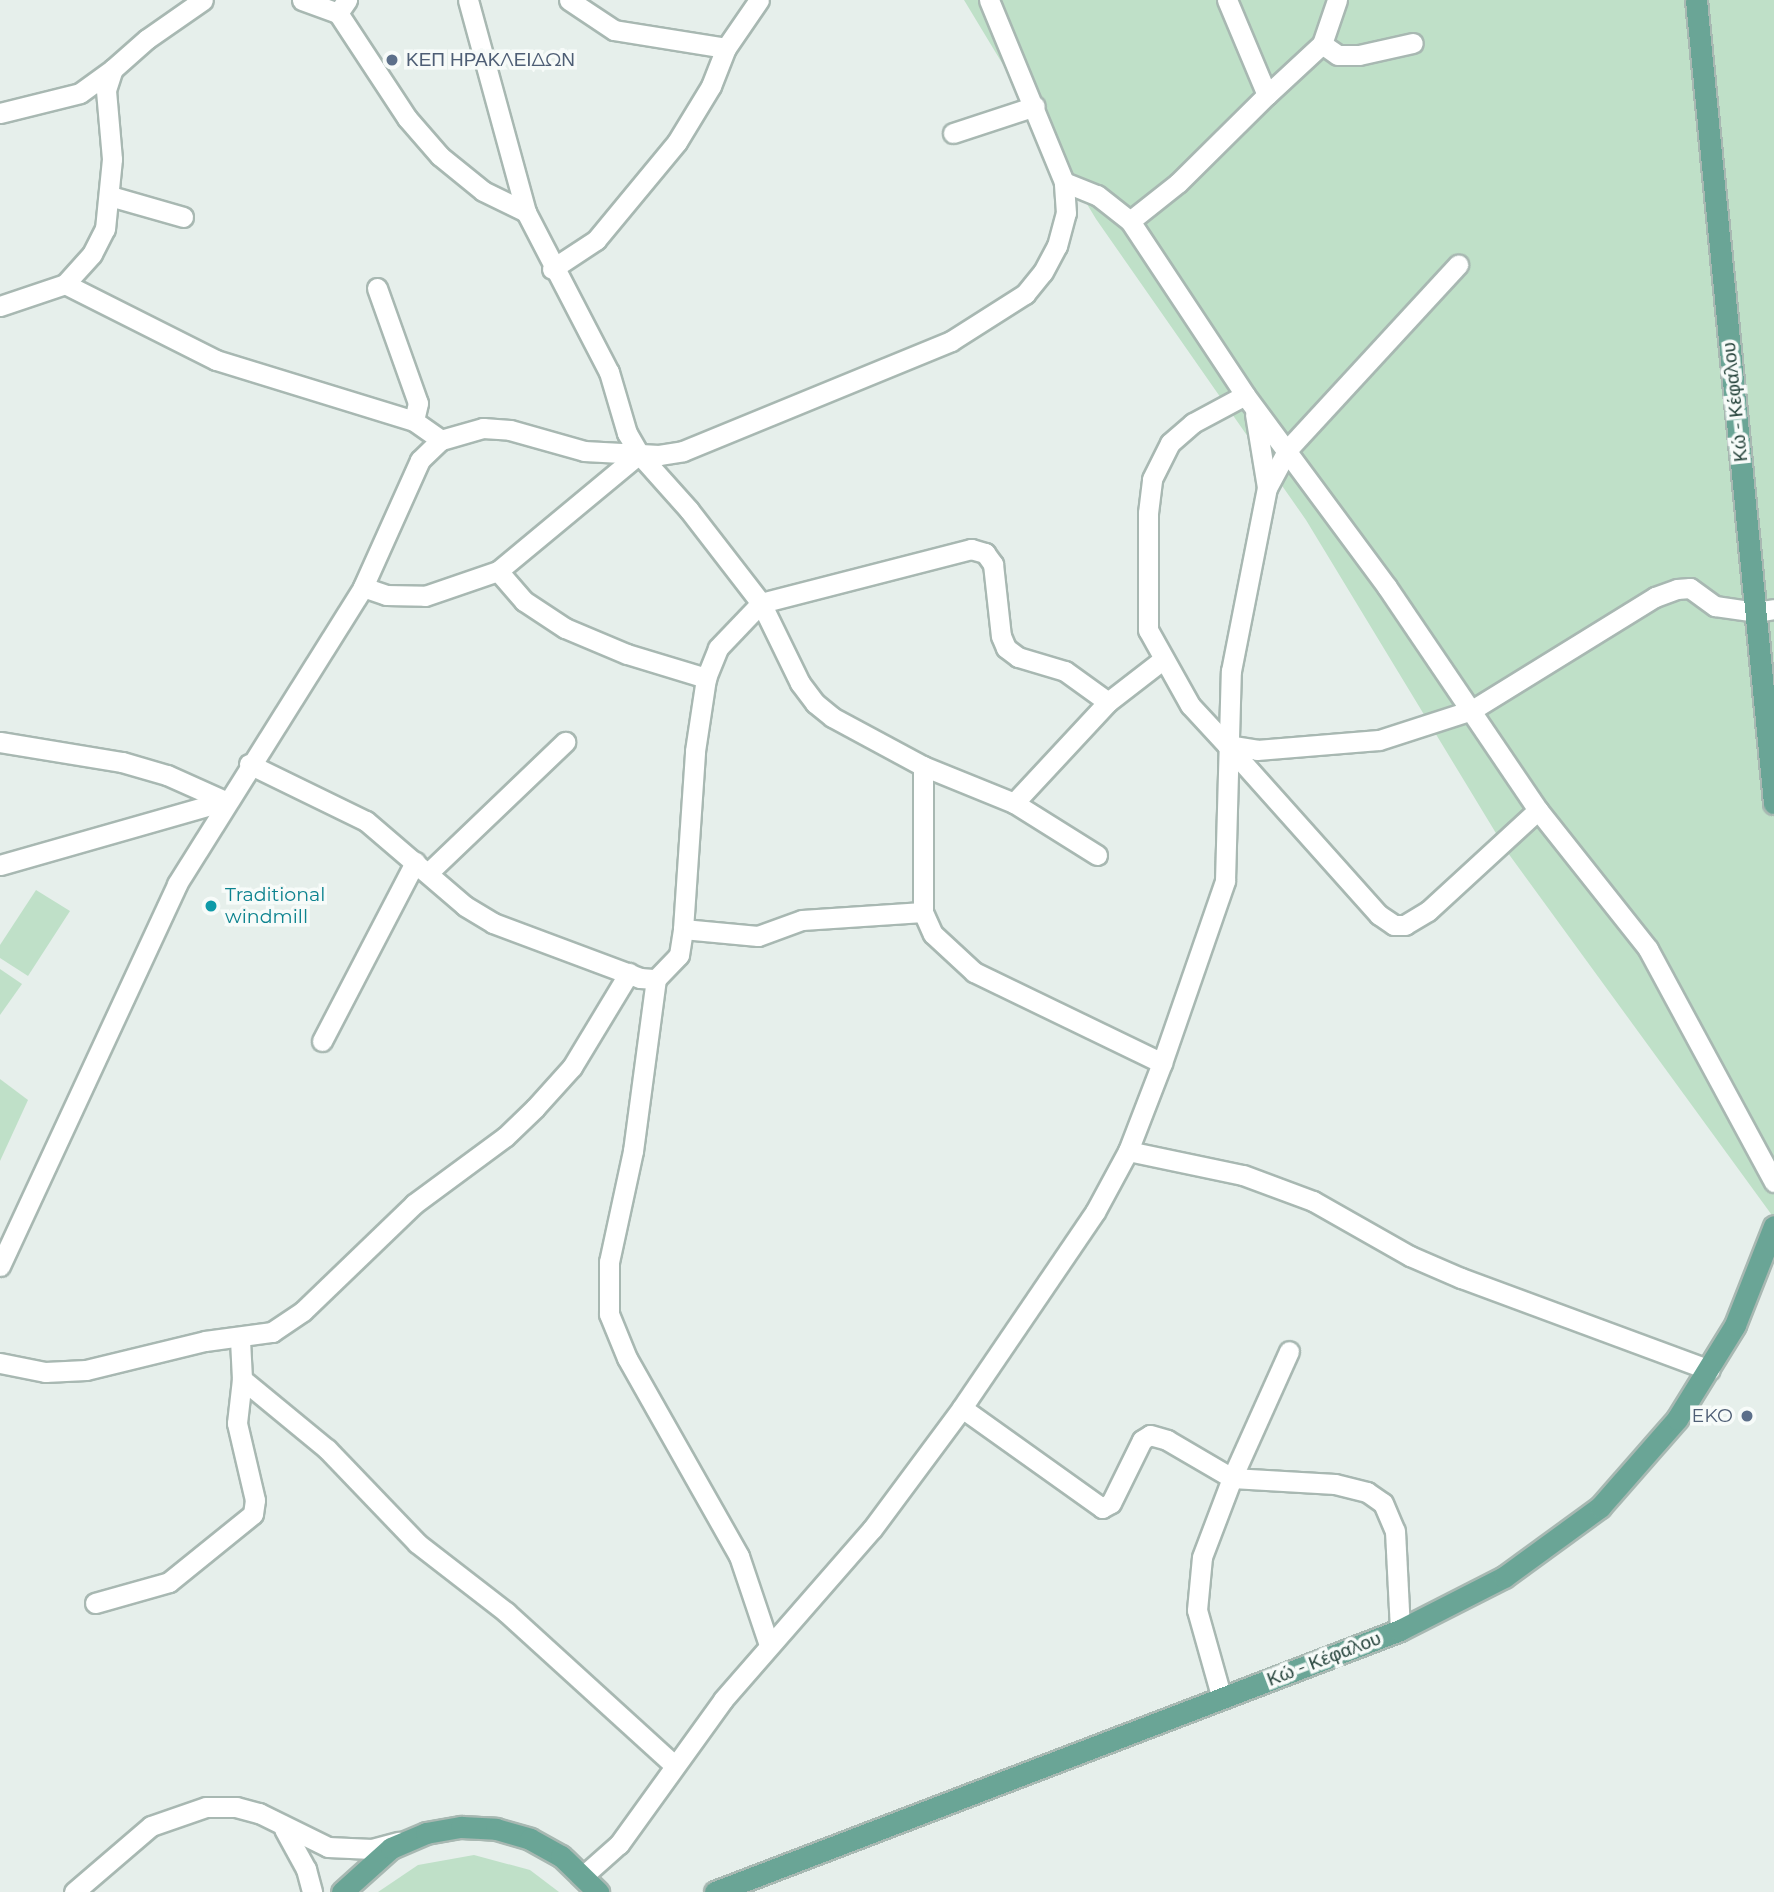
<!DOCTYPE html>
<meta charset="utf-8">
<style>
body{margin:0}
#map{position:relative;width:1774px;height:1892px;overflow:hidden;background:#e6efeb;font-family:Montserrat,sans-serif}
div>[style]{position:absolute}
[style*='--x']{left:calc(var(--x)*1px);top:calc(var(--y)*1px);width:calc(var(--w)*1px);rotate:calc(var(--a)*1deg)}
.green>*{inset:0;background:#bfe0c8}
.roads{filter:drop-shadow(2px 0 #a8b8b2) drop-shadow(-2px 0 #a8b8b2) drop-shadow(0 2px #a8b8b2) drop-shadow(0 -2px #a8b8b2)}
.minor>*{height:19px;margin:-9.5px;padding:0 9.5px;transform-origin:9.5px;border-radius:9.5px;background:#fff}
.major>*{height:21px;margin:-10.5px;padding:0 10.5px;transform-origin:10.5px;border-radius:10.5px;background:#6aa596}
.dots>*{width:19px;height:19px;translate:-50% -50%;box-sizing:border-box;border:4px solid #f7fbf9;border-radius:50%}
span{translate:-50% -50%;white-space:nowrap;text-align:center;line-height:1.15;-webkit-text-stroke:7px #f7fbf9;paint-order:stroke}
.service-label{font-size:19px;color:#4e5e75}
.left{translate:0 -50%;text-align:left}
.right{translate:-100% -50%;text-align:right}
.street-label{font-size:19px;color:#24423a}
.culture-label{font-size:19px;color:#0d838f}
</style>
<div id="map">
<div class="green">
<i style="clip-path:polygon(964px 0,1774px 0,1774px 1218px,1508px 853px,1306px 520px,1096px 219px)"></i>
<i style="clip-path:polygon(36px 890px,70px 911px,28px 976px,0 958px,0 945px)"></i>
<i style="clip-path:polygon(0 969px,22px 984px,0 1015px)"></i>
<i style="clip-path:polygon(0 1079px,28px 1100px,0 1161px)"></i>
<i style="clip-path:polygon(474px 1855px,530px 1870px,559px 1892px,378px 1892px,418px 1865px)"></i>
</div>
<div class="roads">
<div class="minor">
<i style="--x:302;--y:0;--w:38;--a:20"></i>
<i style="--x:338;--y:13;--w:16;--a:-55"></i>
<i style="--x:468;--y:0;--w:220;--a:74.7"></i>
<i style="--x:526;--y:212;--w:180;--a:62.6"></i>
<i style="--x:609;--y:372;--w:64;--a:73.6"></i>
<i style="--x:627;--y:433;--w:24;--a:60"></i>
<i style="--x:639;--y:454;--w:75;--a:48.2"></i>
<i style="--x:689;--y:510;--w:118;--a:52.3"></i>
<i style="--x:761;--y:603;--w:89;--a:64"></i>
<i style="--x:800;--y:683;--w:25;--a:53"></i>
<i style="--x:815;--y:703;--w:22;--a:39"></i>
<i style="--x:832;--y:717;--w:103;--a:28.3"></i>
<i style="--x:923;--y:766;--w:146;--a:90"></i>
<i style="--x:923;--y:912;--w:24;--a:66"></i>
<i style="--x:933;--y:934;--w:56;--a:42.8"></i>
<i style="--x:974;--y:972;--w:209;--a:25.8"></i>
<i style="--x:1162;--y:1063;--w:94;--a:111.1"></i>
<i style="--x:1128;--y:1151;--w:69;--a:118.4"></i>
<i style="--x:1095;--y:1212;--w:237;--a:124.2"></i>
<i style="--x:962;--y:1408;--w:151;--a:126.6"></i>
<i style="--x:872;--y:1529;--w:227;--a:131.1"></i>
<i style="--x:723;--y:1700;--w:178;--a:125.8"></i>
<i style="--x:619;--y:1844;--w:48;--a:138.4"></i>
<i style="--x:1337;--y:0;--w:46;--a:108.8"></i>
<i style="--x:1322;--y:44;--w:19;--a:35"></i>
<i style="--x:1338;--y:55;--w:21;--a:0"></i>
<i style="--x:1359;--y:55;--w:55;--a:-12.5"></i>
<i style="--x:338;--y:13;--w:126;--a:56.7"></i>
<i style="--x:407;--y:118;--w:50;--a:49"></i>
<i style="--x:440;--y:156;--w:55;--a:39.1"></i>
<i style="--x:483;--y:191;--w:48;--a:26"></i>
<i style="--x:726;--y:48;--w:58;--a:-55.5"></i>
<i style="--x:1267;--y:95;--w:75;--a:-42.8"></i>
<i style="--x:0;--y:113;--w:82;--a:-14"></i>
<i style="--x:80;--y:93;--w:41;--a:-36"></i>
<i style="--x:953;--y:133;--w:86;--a:-18.2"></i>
<i style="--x:1064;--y:182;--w:35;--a:22"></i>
<i style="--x:1097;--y:195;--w:42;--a:38.2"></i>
<i style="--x:1130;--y:221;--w:209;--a:56.5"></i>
<i style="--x:1245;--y:395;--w:239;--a:53.5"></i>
<i style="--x:1387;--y:587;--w:269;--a:55.9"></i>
<i style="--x:1538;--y:810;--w:177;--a:51.6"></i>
<i style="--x:1648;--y:949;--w:265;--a:61.6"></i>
<i style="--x:110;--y:196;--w:76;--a:16"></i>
<i style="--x:1130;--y:221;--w:61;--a:-38.4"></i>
<i style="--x:1178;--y:183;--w:125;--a:-44.7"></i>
<i style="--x:1267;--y:95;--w:103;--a:-112.8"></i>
<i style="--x:552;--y:269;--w:53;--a:-33.4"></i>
<i style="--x:596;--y:240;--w:127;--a:-50.4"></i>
<i style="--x:677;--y:142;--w:66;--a:-58.7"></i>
<i style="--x:711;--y:86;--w:41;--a:-68.5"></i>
<i style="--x:726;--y:48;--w:113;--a:-170.9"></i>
<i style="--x:614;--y:30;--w:54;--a:-146.3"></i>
<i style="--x:65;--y:284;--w:40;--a:-48"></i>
<i style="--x:92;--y:254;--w:28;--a:-63"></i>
<i style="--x:105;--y:229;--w:70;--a:-84.3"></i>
<i style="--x:112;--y:159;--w:69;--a:-95"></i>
<i style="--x:106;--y:90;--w:22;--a:-72"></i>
<i style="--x:113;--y:69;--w:45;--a:-41.4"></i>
<i style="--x:147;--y:39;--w:68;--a:-34.9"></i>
<i style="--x:377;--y:288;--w:122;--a:70.4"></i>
<i style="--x:418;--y:403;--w:18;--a:103"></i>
<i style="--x:0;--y:306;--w:69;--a:-18.7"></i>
<i style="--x:65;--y:284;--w:169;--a:26.7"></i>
<i style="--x:216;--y:360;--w:207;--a:17.1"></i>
<i style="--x:414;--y:421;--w:33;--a:35"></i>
<i style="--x:1255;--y:414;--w:74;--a:80.7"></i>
<i style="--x:498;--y:571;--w:183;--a:-39.7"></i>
<i style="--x:363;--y:587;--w:24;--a:19"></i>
<i style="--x:386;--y:595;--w:39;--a:1"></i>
<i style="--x:425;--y:596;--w:77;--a:-18.9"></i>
<i style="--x:498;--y:571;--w:40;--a:49"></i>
<i style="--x:524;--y:601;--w:49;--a:33.4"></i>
<i style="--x:565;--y:628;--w:67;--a:22.8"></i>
<i style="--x:627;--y:654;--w:83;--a:16.9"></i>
<i style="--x:0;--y:742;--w:124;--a:9.3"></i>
<i style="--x:122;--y:762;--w:47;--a:16.1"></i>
<i style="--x:167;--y:775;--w:64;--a:24.1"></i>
<i style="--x:1227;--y:745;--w:54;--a:-132.8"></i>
<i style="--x:1190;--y:705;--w:86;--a:-119.2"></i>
<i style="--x:1148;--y:630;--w:117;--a:-90"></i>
<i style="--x:1148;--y:513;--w:34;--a:-83"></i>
<i style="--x:1152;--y:479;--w:40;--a:-63.4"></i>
<i style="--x:1170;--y:443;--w:30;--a:-41"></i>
<i style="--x:1193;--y:423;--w:59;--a:-28.3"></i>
<i style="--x:249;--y:764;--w:130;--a:26"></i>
<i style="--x:366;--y:821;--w:130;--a:40.6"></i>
<i style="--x:465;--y:906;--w:33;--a:31"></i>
<i style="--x:493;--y:923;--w:157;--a:20.5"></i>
<i style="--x:640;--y:978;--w:16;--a:4"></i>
<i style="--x:923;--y:766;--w:98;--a:22.1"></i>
<i style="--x:1014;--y:803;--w:138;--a:-47.1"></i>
<i style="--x:1014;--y:803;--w:98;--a:32.1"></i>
<i style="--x:1538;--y:810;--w:149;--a:137.4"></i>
<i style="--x:1428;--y:911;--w:27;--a:149"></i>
<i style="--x:1405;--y:925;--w:11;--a:180"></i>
<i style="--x:1394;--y:925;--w:18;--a:-146"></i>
<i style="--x:1379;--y:915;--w:228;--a:-131.8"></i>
<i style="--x:1227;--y:745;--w:30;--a:9"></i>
<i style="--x:1257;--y:750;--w:122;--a:-4.7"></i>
<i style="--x:1379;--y:740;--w:98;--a:-17.9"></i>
<i style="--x:1472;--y:710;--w:215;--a:-31.7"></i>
<i style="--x:1655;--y:597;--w:23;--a:-20"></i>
<i style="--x:1677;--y:589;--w:13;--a:-4"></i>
<i style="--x:1690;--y:588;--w:31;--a:36"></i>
<i style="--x:1715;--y:606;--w:41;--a:8.3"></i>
<i style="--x:1756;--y:612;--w:18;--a:-9"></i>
<i style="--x:0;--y:865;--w:234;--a:-15.9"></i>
<i style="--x:428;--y:873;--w:190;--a:-43.7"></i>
<i style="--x:683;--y:929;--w:178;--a:-86.1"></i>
<i style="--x:695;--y:751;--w:74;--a:-81.4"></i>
<i style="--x:706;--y:678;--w:32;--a:-68"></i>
<i style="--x:718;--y:648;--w:62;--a:-46.3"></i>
<i style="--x:761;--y:603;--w:217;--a:-14.4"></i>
<i style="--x:971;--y:549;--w:15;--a:16"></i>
<i style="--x:985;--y:553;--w:14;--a:54"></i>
<i style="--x:993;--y:564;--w:72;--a:83.7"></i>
<i style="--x:1001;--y:636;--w:13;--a:67"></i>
<i style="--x:1006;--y:648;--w:15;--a:37"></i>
<i style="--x:1018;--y:657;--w:49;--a:16.6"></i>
<i style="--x:1065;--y:671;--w:53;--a:35.8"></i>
<i style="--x:1108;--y:702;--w:67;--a:-37.7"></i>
<i style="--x:322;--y:1041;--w:202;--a:-62.5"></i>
<i style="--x:1162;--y:1063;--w:193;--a:-70.9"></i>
<i style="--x:1225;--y:881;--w:210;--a:-88.4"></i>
<i style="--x:1231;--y:671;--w:187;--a:-78.9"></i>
<i style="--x:1267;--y:488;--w:44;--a:-61.7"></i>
<i style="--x:1288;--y:449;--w:251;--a:-47.3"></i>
<i style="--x:1128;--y:1151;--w:117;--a:11.8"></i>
<i style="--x:1243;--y:1175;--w:75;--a:20.4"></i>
<i style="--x:1313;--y:1201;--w:112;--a:29.6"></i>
<i style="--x:1410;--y:1256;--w:56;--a:23.3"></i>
<i style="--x:1461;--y:1278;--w:265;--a:20.3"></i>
<i style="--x:0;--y:1266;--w:421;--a:-65.1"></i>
<i style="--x:177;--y:884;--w:350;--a:-57.9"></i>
<i style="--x:363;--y:587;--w:139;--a:-65.8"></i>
<i style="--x:420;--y:460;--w:29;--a:-44"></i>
<i style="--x:441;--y:440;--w:44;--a:-15.9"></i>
<i style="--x:483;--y:428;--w:27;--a:4"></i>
<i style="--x:510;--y:430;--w:77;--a:15.8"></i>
<i style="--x:584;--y:451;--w:75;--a:3.1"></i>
<i style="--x:659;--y:455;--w:24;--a:-9"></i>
<i style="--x:683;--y:451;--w:290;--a:-22.3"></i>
<i style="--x:951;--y:341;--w:88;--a:-32.4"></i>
<i style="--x:1025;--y:294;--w:28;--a:-51"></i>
<i style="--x:1043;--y:272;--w:30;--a:-62"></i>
<i style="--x:1057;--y:246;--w:34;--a:-75"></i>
<i style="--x:1066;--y:213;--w:31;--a:-94"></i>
<i style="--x:1064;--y:182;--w:197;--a:-112.4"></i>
<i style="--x:0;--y:1363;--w:46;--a:11.3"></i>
<i style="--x:45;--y:1372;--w:41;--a:-2.8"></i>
<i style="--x:86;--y:1370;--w:122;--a:-13.7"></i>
<i style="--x:205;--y:1341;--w:68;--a:-7.7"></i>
<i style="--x:272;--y:1332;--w:37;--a:-34"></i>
<i style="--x:303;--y:1311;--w:154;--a:-43.9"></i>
<i style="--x:414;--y:1204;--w:113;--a:-36.4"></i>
<i style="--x:505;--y:1137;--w:42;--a:-44"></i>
<i style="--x:535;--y:1108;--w:55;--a:-47.9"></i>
<i style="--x:572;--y:1067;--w:110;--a:-58.8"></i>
<i style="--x:242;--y:1379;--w:110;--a:39.5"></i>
<i style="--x:327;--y:1449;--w:130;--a:46.2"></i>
<i style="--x:417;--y:1543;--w:113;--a:37.8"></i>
<i style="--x:506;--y:1612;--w:227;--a:42.3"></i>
<i style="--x:962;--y:1408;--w:172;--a:35.5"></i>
<i style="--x:1102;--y:1508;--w:10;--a:-29"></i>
<i style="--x:1111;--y:1503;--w:70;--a:-63.8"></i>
<i style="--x:1142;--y:1440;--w:9;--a:-32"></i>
<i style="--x:1150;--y:1435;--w:18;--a:16"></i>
<i style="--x:1167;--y:1440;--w:75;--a:30.3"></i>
<i style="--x:1232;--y:1478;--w:103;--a:3.3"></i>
<i style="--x:1335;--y:1484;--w:33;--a:14"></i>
<i style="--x:1367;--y:1492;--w:19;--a:35"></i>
<i style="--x:1383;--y:1503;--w:30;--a:67"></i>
<i style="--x:1395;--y:1531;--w:99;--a:87.1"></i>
<i style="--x:95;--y:1603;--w:77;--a:-15.8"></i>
<i style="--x:169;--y:1582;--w:108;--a:-39"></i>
<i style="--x:253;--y:1514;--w:14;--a:-82"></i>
<i style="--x:255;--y:1500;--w:79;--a:-103.2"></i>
<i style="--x:237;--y:1423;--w:44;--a:-83.5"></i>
<i style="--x:242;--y:1379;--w:40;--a:-92.9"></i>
<i style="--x:769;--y:1645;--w:94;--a:-108.6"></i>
<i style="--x:739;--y:1556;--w:227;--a:-119.5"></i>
<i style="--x:627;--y:1358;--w:48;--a:-112.2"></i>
<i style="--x:609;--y:1314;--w:52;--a:-90"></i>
<i style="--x:609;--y:1262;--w:114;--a:-77.8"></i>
<i style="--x:633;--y:1151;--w:174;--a:-82.4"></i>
<i style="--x:656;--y:979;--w:33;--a:-46"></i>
<i style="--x:679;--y:955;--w:26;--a:-81"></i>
<i style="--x:683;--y:929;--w:75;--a:5.3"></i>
<i style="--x:758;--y:936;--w:47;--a:-20"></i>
<i style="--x:802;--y:920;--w:121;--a:-3.8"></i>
<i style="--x:1222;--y:1699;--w:92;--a:-105.7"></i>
<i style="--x:1197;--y:1610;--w:53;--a:-84.6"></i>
<i style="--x:1202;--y:1557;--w:85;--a:-69.2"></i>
<i style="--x:1232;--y:1478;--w:139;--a:-65.8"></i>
<i style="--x:284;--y:1829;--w:46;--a:61.2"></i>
<i style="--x:306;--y:1869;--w:24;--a:75"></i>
<i style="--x:74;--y:1892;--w:101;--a:-40.6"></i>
<i style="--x:151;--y:1826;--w:58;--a:-19.1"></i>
<i style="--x:206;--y:1807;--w:30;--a:0"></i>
<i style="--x:236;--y:1807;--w:24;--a:15"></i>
<i style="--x:259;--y:1813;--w:77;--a:26.2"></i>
<i style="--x:328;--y:1847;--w:44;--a:2.6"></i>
<i style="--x:372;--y:1849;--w:28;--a:-15"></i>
</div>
<div class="major">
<i style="--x:1696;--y:0;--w:807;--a:84.45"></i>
<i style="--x:342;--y:1892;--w:66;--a:-41.9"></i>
<i style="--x:391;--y:1848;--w:38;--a:-23"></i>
<i style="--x:426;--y:1833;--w:36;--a:-10"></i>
<i style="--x:461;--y:1827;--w:35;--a:3"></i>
<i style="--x:496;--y:1829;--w:35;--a:16"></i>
<i style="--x:530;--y:1839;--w:35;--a:29"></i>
<i style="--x:561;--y:1856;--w:52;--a:44.2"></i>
<i style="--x:715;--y:1892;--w:733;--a:-20.93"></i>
<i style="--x:1400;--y:1630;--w:117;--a:-27"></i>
<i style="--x:1504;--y:1577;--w:119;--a:-36.1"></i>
<i style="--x:1600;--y:1507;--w:117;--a:-48.8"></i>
<i style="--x:1677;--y:1419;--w:110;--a:-58.3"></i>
<i style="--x:1735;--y:1325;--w:106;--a:-68.5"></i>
</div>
</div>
<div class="dots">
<i style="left:392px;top:60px;background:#5c6f8a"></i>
<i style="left:211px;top:906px;background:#0f9aa8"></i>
<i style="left:1747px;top:1416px;background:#5c6f8a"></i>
</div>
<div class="service-label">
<span class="left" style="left:406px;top:60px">ΚΕΠ ΗΡΑΚΛΕΙΔΩΝ</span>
<span class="right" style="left:1733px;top:1416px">EKO</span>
</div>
<div class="street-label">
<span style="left:1735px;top:402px;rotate:-96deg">Κώ - Κέφαλου</span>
<span style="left:1324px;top:1659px;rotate:-21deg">Κώ - Κέφαλου</span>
</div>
<div class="culture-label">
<span class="left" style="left:225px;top:906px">Traditional<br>windmill</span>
</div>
</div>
